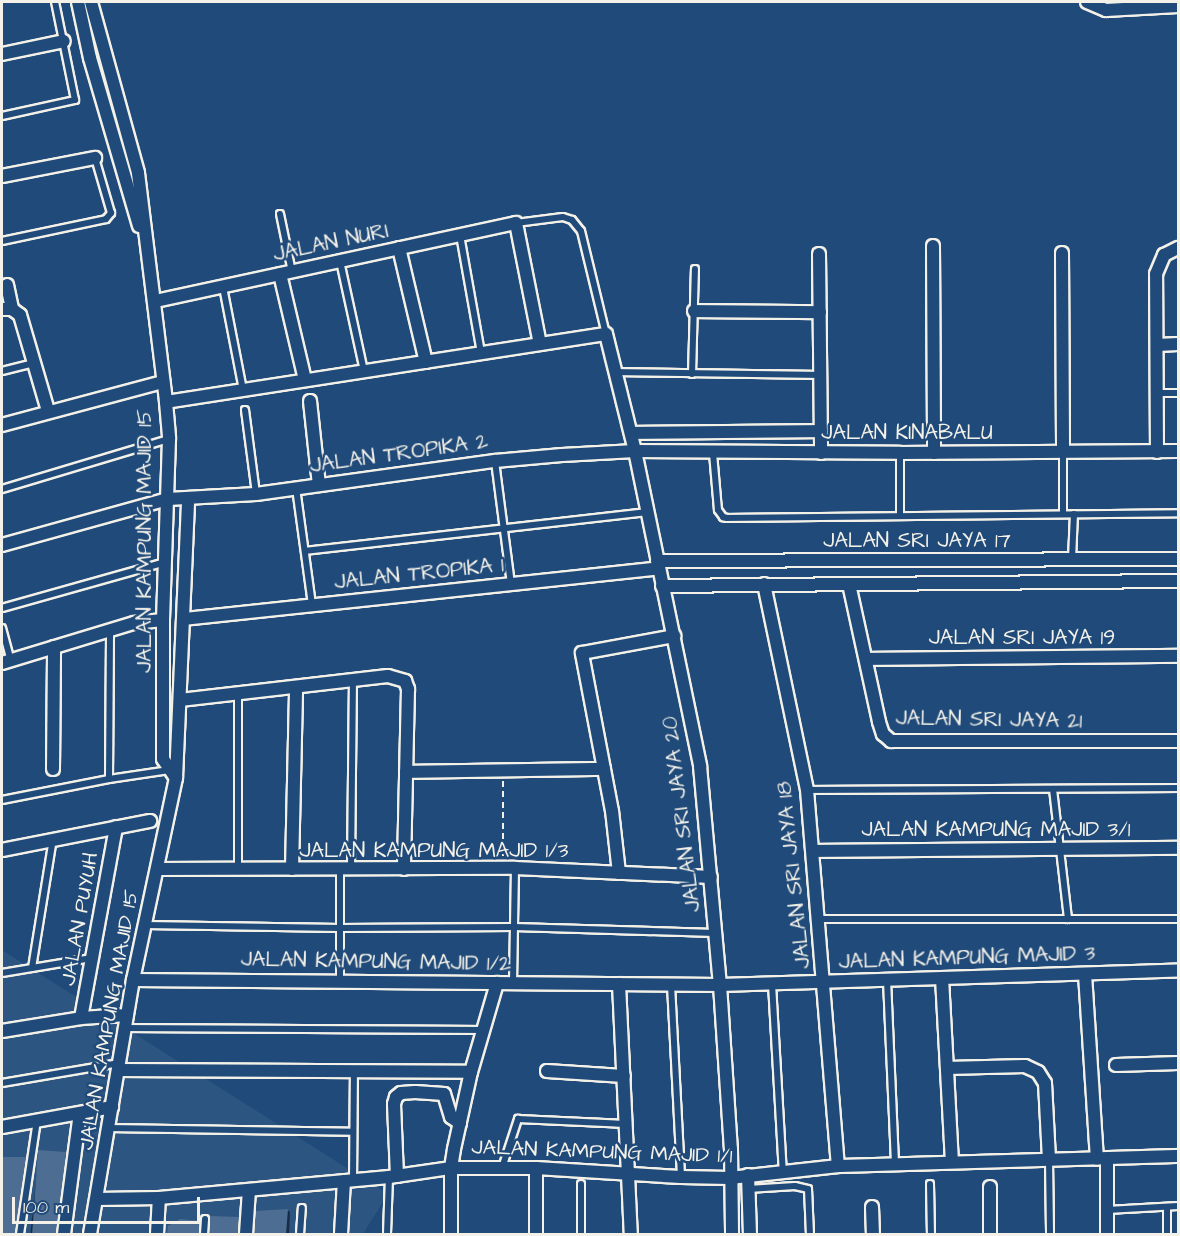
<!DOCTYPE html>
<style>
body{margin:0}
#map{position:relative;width:1180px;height:1236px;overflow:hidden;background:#1f4a7a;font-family:"Architects Daughter",sans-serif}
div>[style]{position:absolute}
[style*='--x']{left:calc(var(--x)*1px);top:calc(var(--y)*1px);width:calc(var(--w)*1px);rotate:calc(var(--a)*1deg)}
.built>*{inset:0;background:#2d5581}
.shadow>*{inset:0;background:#0007;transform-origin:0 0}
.building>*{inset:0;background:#4d6e92;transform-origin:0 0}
.path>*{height:2px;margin-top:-1px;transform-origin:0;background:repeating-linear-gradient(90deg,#f4f1e8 0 6px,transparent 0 10.5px)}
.roads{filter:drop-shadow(2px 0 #f4f1e8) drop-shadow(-2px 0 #f4f1e8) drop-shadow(0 2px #f4f1e8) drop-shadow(0 -2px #f4f1e8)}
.service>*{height:6px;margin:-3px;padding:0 3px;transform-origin:3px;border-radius:3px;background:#1f4a7a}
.minor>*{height:12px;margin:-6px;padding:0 6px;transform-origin:6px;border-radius:6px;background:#1f4a7a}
span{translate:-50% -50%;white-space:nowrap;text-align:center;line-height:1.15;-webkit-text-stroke:5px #1f4a7a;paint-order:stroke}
.street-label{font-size:21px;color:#f4f1e8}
.frame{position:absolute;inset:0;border:3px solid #f4f1e8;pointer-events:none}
.scale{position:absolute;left:12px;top:1197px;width:188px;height:27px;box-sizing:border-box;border:3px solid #f4f1e8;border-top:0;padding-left:8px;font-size:18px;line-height:21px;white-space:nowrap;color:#f4f1e8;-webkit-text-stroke:4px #1f4a7a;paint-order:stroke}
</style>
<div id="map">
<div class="built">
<i style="clip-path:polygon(2px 950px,388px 1194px,363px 1234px,2px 1234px)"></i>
</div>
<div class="shadow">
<i style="left:39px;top:1152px;width:30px;height:83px;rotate:6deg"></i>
<i style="clip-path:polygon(2px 1158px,29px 1160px,18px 1234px,2px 1234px)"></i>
<i style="clip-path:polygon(287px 1210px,290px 1212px,289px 1234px,256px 1234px,257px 1212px)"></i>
<i style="clip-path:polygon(211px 1218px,238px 1219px,242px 1221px,241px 1234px,211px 1234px)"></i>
<i style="clip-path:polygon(199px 1222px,202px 1224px,202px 1234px,169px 1234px,170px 1227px)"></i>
</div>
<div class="building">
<i style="left:38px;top:1150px;width:28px;height:85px;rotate:4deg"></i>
<i style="clip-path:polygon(2px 1157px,26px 1157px,15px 1234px,2px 1234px)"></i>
<i style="clip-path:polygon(288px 1209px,286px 1234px,254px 1234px,256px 1211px)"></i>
<i style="left:209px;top:1216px;width:30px;height:18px;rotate:2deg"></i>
<i style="clip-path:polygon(180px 1219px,200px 1221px,199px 1234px,167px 1234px,168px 1226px)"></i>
</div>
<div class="path">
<i style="--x:503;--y:781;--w:75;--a:90"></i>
</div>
<div class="roads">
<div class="service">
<i style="--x:2;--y:116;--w:75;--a:-12.4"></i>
<i style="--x:75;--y:100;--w:100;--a:-101.5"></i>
<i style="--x:280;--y:214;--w:59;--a:78.3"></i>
<i style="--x:516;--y:223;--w:47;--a:-7.3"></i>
<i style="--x:563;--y:217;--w:9;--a:18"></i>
<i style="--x:572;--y:220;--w:14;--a:51"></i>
<i style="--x:581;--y:231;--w:106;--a:76.4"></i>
<i style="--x:460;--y:235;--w:120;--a:79.9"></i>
<i style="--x:2;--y:241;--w:106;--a:-11.9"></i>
<i style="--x:106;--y:219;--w:8;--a:-50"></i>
<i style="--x:111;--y:213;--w:57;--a:-106.2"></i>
<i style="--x:340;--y:261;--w:113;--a:77.7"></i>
<i style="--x:223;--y:287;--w:105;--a:79"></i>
<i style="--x:2;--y:371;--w:32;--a:-14"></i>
<i style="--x:615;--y:372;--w:205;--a:0.8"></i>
<i style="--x:692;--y:374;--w:105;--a:-88.4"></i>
<i style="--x:1157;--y:393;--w:21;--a:0"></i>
<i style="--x:245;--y:410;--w:85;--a:82.5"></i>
<i style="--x:713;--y:453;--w:57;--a:85"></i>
<i style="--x:718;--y:510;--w:9;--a:54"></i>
<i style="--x:723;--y:517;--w:4;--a:14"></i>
<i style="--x:727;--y:518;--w:451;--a:-0.6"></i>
<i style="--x:900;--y:453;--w:62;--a:90"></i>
<i style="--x:495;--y:461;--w:124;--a:82.6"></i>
<i style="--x:296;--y:488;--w:118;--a:82.2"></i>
<i style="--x:2;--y:489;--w:174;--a:-16.7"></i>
<i style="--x:1063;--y:514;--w:62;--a:-90"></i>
<i style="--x:305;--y:551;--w:344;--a:-6.5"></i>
<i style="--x:1072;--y:559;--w:45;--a:-87.5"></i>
<i style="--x:2;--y:608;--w:170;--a:-15.7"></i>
<i style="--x:2;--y:628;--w:34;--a:75"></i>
<i style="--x:238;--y:694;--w:174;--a:90"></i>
<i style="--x:109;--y:779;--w:149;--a:-89.6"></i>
<i style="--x:1053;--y:789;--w:131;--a:83.4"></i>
<i style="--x:807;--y:790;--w:371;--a:-0.3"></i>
<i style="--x:2;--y:800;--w:109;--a:-11.1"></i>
<i style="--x:109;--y:779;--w:61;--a:-8.5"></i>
<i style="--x:351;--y:868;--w:187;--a:-89.4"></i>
<i style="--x:340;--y:869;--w:113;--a:90"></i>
<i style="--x:819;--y:919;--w:359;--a:0"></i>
<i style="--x:145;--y:925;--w:195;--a:0.9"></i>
<i style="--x:340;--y:928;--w:174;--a:-0.3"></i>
<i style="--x:514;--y:927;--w:201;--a:1.7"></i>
<i style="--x:32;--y:968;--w:131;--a:-80.8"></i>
<i style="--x:2;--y:973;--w:91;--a:-9.5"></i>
<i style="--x:887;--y:980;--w:184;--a:87.5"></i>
<i style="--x:513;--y:983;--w:115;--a:-89"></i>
<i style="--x:772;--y:984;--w:188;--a:86.7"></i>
<i style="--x:671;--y:985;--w:192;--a:87"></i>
<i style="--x:125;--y:1028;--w:358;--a:0.3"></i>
<i style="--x:2;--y:1083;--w:119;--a:-9.7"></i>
<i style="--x:108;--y:1128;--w:245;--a:0.9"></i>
<i style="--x:1049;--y:1160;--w:74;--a:89.2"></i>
<i style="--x:502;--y:1168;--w:52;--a:-71.9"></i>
<i style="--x:518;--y:1119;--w:108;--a:2.7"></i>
<i style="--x:353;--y:1180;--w:107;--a:-89.5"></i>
<i style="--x:930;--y:1184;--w:50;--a:88.9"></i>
<i style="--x:748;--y:1189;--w:47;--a:-3.7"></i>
<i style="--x:795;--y:1186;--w:13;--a:13"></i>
<i style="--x:808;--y:1189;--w:45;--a:87.5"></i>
<i style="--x:1107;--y:1210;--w:71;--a:-3.2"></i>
<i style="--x:20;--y:1234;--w:115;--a:-81.5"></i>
<i style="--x:204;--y:1234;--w:15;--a:-86"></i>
<i style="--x:300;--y:1234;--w:26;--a:-86"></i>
<i style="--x:387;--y:1234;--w:57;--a:-88"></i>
<i style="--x:581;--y:1234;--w:50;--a:-90"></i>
<i style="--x:1167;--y:1234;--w:27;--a:-90"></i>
</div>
<div class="minor">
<i style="--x:78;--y:2;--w:57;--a:77.9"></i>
<i style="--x:90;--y:58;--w:175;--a:73.7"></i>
<i style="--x:91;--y:2;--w:177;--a:74.6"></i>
<i style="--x:138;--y:173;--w:231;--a:83"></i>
<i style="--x:166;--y:402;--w:37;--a:85"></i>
<i style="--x:169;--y:439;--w:181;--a:91.9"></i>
<i style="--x:163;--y:620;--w:139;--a:90"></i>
<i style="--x:163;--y:759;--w:23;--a:56"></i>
<i style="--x:1087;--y:2;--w:21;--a:23"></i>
<i style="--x:1106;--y:10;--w:72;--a:-3.2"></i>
<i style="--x:2;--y:54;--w:63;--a:-11.8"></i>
<i style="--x:2;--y:176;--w:95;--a:-11"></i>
<i style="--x:933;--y:246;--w:207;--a:89.7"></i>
<i style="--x:399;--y:248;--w:117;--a:76.7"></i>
<i style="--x:1062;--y:253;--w:198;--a:89.7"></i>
<i style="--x:819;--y:254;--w:199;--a:89.4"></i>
<i style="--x:280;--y:274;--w:109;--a:76.7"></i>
<i style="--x:7;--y:285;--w:25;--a:78"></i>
<i style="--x:155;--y:301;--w:369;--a:-12.2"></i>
<i style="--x:516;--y:223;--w:123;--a:78.8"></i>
<i style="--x:2;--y:309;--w:10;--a:0"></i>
<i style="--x:12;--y:309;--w:10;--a:37"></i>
<i style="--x:20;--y:315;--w:100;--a:73.7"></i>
<i style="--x:694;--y:311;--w:126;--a:0.5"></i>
<i style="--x:1157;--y:345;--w:21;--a:-3"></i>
<i style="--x:310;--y:401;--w:84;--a:83.9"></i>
<i style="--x:166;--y:402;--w:445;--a:-8.8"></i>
<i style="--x:606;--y:334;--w:121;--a:76.1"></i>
<i style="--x:635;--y:451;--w:322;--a:78.3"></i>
<i style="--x:700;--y:766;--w:220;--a:84.8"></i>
<i style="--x:720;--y:985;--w:164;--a:86.2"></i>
<i style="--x:731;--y:1149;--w:85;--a:89.3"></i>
<i style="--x:2;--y:425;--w:167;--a:-15"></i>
<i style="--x:631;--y:433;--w:190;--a:-0.6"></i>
<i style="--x:1157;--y:452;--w:178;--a:-90.3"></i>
<i style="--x:1156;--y:274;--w:21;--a:-67"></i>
<i style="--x:1164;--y:255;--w:16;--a:-27"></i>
<i style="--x:2;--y:545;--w:172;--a:-15.5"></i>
<i style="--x:168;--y:499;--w:88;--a:-3.3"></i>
<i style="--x:256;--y:494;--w:241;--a:-7.9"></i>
<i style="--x:495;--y:461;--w:67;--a:-5.1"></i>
<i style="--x:562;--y:455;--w:73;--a:-3.1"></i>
<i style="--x:635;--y:451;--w:265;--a:0.4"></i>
<i style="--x:900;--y:453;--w:278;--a:-0.4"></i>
<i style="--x:657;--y:561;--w:521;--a:-0.22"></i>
<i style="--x:764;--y:584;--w:210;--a:78.2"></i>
<i style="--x:807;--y:790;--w:377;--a:85.3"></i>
<i style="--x:849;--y:584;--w:141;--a:77.7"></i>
<i style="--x:879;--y:722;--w:13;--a:72"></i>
<i style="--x:883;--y:734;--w:11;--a:41"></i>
<i style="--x:891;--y:741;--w:287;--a:0"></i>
<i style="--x:662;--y:586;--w:516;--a:-0.56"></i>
<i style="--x:184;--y:619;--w:477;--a:-6.1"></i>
<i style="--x:866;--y:659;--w:312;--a:-0.6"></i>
<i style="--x:2;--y:663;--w:138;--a:-16.9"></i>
<i style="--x:134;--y:623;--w:29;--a:-6"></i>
<i style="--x:180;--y:700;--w:209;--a:-6.6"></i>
<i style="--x:388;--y:676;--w:18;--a:16"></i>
<i style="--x:405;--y:681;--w:9;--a:69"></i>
<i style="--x:408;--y:689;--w:180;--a:91.3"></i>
<i style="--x:53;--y:769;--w:122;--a:-89.5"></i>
<i style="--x:406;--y:772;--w:198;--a:-0.9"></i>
<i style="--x:2;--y:850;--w:151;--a:-11.1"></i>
<i style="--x:814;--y:851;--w:364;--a:-0.5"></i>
<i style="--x:157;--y:869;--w:358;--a:-0.2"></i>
<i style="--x:515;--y:868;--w:196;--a:2.6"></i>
<i style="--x:292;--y:869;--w:180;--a:-88.7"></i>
<i style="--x:619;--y:873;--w:62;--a:-96.4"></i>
<i style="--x:612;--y:811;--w:161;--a:-100.8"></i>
<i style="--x:582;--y:653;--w:94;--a:-10.5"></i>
<i style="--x:1085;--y:974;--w:185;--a:86.3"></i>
<i style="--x:942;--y:978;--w:184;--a:86.9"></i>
<i style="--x:133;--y:980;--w:587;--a:0.49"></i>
<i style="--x:720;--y:985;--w:458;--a:-1.8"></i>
<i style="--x:619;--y:984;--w:250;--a:87.3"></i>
<i style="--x:81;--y:1018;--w:194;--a:-79.6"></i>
<i style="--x:2;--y:1031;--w:80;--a:-9.3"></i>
<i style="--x:81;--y:1018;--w:46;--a:-3.7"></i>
<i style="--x:1116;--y:1065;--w:62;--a:-1.8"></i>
<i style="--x:947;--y:1068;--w:78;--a:-1.5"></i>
<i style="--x:1025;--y:1066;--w:14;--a:25"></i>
<i style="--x:1038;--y:1072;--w:13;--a:58"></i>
<i style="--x:1045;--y:1083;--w:77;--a:87"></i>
<i style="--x:118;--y:1070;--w:353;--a:0.3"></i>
<i style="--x:547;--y:1071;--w:77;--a:3.7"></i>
<i style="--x:2;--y:1127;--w:112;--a:-10.3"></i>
<i style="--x:1107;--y:1158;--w:76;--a:90"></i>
<i style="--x:536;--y:1168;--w:66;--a:90"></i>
<i style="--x:748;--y:1175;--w:59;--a:88.1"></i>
<i style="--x:397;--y:1176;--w:72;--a:-92.4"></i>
<i style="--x:394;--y:1104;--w:7;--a:-74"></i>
<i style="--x:396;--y:1097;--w:6;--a:-39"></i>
<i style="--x:401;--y:1093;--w:14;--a:-4"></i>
<i style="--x:415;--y:1092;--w:29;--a:4"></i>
<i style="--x:444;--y:1094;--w:24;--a:73"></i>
<i style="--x:451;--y:1117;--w:11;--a:34"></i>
<i style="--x:990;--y:1187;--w:47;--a:90"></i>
<i style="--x:97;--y:1199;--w:62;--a:-0.9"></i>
<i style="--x:159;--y:1198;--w:231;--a:-5.2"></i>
<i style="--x:389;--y:1177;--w:63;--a:-8.3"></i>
<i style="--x:451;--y:1168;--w:85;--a:0"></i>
<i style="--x:536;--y:1168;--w:145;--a:3.6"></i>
<i style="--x:681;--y:1177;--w:49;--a:1.2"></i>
<i style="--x:730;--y:1178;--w:109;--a:-6.3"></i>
<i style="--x:838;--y:1166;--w:340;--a:-1.7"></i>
<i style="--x:872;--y:1207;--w:27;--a:88"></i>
<i style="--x:64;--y:1234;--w:122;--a:-82.5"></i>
<i style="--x:90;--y:1234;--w:258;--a:-80.4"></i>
<i style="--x:133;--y:980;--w:207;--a:-78"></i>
<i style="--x:176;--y:778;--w:279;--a:-87.5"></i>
<i style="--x:157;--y:1234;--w:36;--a:-87"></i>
<i style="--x:246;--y:1234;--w:44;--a:-86.1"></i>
<i style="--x:341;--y:1234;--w:53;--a:-86.8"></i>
<i style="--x:451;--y:1234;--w:66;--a:-90"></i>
<i style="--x:451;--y:1168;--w:19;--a:-81"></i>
<i style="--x:454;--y:1149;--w:79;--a:-77.6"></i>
<i style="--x:471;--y:1072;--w:93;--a:-73.7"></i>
</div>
</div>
<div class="street-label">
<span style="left:331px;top:243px;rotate:-12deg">JALAN NURI</span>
<span style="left:907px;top:433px">JALAN KINABALU</span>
<span style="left:399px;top:454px;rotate:-8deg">JALAN TROPIKA 2</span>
<span style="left:145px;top:541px;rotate:-90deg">JALAN KAMPUNG MAJID 15</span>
<span style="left:917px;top:541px">JALAN SRI JAYA 17</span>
<span style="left:419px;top:574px;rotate:-6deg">JALAN TROPIKA 1</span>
<span style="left:1022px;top:638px">JALAN SRI JAYA 19</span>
<span style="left:989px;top:720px;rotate:1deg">JALAN SRI JAYA 21</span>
<span style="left:682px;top:814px;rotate:-97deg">JALAN SRI JAYA 20</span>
<span style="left:996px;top:830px">JALAN KAMPUNG MAJID 3/1</span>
<span style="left:434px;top:851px">JALAN KAMPUNG MAJID 1/3</span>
<span style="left:794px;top:875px;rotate:-96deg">JALAN SRI JAYA 18</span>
<span style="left:80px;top:919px;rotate:-80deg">JALAN PUYUH</span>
<span style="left:967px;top:958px;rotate:-2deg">JALAN KAMPUNG MAJID 3</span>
<span style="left:376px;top:962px;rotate:1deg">JALAN KAMPUNG MAJID 1/2</span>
<span style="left:109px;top:1020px;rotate:-80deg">JALAN KAMPUNG MAJID 15</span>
<span style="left:602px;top:1152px;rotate:2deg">JALAN KAMPUNG MAJID 1/1</span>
</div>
<div class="frame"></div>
<div class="scale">100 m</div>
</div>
